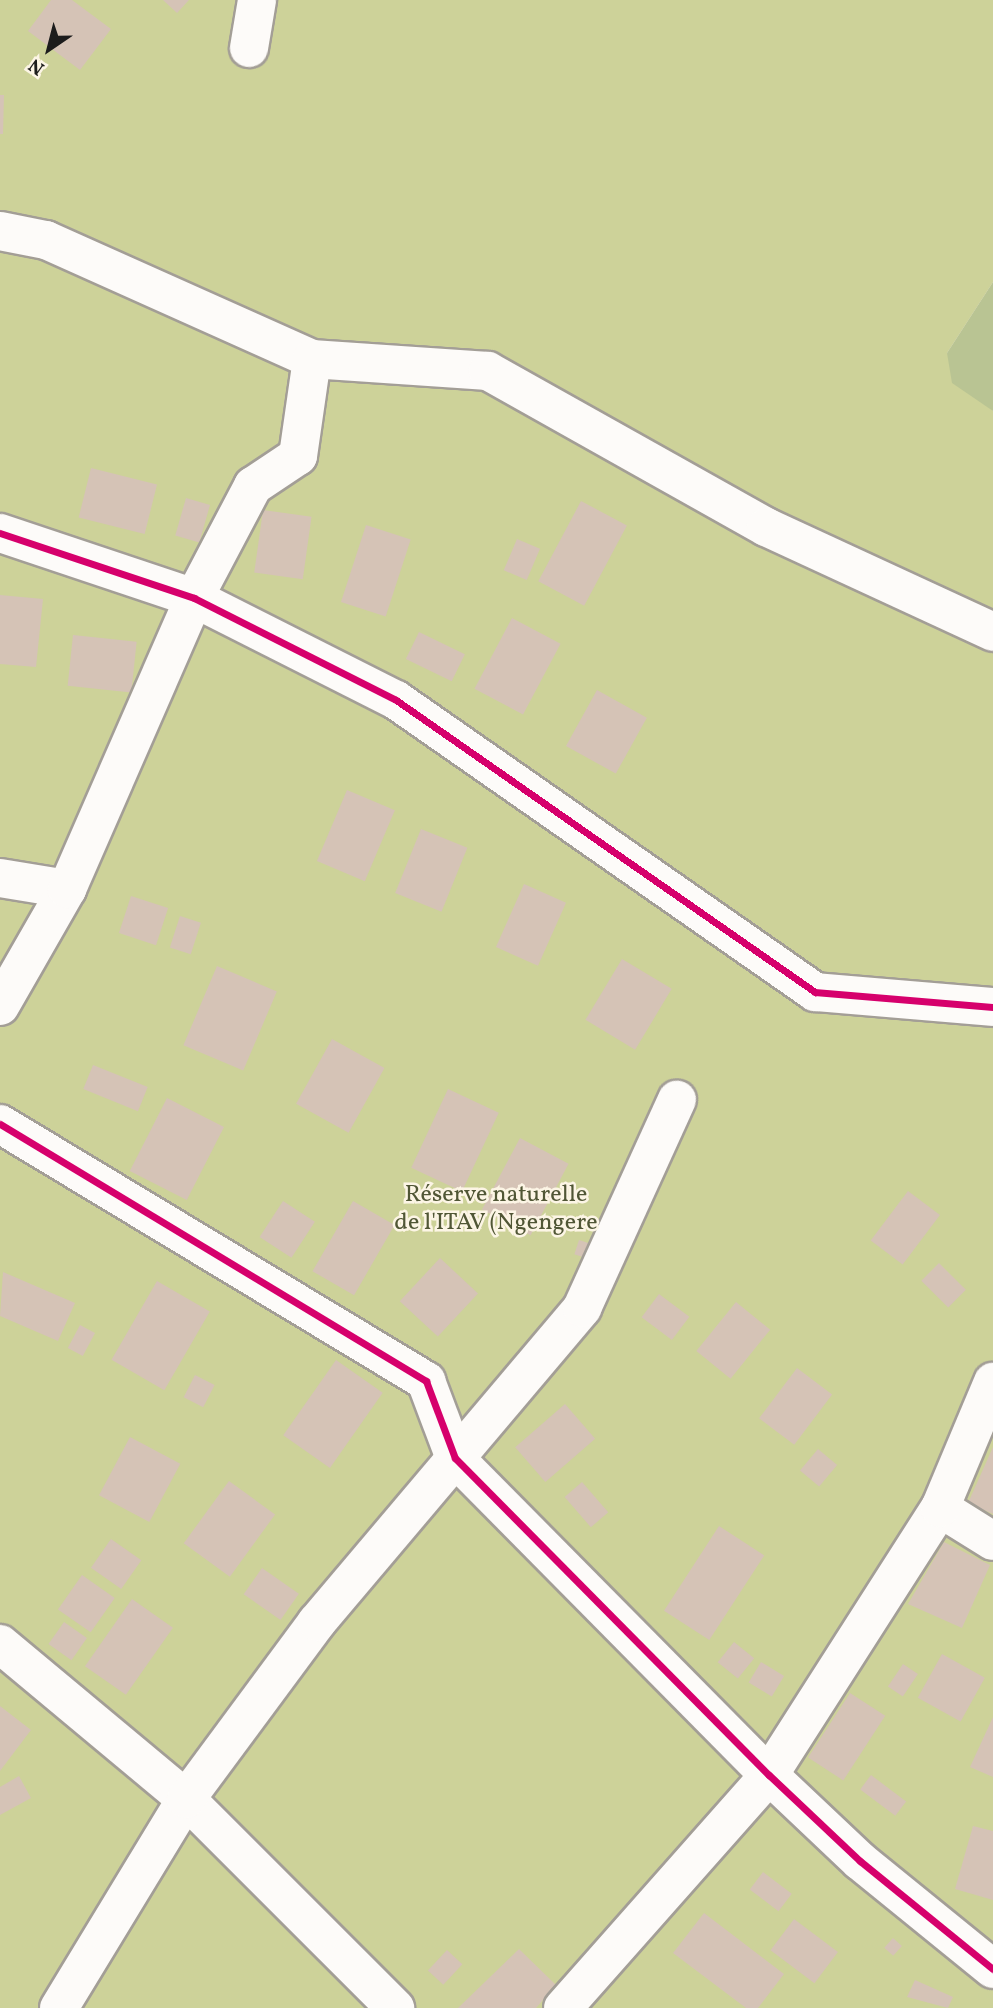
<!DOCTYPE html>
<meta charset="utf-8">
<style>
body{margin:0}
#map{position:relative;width:993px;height:2008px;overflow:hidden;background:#efe7d9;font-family:Vollkorn,serif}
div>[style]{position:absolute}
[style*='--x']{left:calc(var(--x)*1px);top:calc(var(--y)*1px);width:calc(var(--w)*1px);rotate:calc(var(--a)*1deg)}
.green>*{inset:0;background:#cdd299}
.forest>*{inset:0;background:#b9c493}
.building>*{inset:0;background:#d5c3b6;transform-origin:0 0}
.roads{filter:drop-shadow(2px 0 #a39e96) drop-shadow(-2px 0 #a39e96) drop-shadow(0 2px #a39e96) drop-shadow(0 -2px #a39e96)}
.minor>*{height:38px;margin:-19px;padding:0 19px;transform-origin:19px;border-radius:19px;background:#fdfbf9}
.cycleway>*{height:7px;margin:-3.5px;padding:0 3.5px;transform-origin:3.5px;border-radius:3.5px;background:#d6006c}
span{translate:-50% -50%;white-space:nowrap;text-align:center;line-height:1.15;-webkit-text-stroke:5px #fcf5e5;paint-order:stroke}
.park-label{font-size:24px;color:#505635}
.north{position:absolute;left:14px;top:14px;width:70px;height:70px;-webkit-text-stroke:5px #fcf5e5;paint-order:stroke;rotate:215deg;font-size:19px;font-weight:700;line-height:28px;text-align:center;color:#1c1c1c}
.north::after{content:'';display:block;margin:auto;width:24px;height:32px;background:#1c1c1c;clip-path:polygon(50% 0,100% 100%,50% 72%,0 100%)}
</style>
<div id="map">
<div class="green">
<i style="clip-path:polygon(0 0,993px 0,993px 282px,947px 353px,993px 411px,993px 2008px,0 2008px)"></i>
</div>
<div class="forest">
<i style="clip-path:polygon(993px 282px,993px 411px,952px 383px,947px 353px)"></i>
</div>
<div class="building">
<i style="clip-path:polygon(51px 0,72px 0,111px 29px,80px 70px,28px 31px)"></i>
<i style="clip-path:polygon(163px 0,189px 0,177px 13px)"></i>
<i style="clip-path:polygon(0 95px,4px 95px,3px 134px,0 134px)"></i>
<i style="left:91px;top:468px;width:68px;height:51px;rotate:14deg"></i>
<i style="left:186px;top:498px;width:25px;height:39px;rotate:16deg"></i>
<i style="left:581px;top:501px;width:52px;height:91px;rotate:28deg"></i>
<i style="left:263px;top:510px;width:49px;height:63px;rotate:8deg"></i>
<i style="left:366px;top:525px;width:47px;height:81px;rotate:18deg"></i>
<i style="left:517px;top:539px;width:25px;height:34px;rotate:23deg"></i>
<i style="clip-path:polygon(0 595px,43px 599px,36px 667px,0 664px)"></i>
<i style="left:512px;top:618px;width:55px;height:80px;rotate:28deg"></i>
<i style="left:419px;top:632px;width:51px;height:30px;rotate:26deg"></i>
<i style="left:73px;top:635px;width:64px;height:51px;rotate:6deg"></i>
<i style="left:597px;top:690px;width:57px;height:64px;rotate:29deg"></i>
<i style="left:347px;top:790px;width:52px;height:77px;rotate:23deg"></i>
<i style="left:421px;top:829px;width:50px;height:69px;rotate:22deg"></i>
<i style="left:524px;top:884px;width:46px;height:69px;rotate:24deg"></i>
<i style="left:131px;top:896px;width:39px;height:39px;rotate:18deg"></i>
<i style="left:180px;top:916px;width:22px;height:33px;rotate:18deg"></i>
<i style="left:622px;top:959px;width:58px;height:71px;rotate:31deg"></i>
<i style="left:217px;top:966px;width:65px;height:86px;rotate:23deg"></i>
<i style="left:332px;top:1039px;width:60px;height:74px;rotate:29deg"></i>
<i style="left:93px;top:1065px;width:59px;height:26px;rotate:22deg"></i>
<i style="left:448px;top:1089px;width:56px;height:87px;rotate:25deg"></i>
<i style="left:167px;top:1098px;width:64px;height:82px;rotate:27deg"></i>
<i style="left:520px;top:1138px;width:55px;height:81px;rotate:28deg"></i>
<i style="left:908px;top:1191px;width:40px;height:62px;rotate:37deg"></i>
<i style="left:283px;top:1201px;width:38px;height:43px;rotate:33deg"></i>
<i style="left:353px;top:1201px;width:48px;height:81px;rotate:30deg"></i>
<i style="left:579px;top:1240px;width:20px;height:15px;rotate:18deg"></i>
<i style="left:440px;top:1258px;width:52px;height:59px;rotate:43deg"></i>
<i style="left:939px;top:1263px;width:38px;height:25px;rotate:45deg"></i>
<i style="clip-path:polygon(3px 1272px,75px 1303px,58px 1341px,0 1316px)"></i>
<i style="left:157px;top:1281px;width:61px;height:91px;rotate:30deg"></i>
<i style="left:659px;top:1294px;width:38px;height:29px;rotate:37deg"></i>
<i style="left:736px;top:1302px;width:44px;height:63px;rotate:39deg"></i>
<i style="left:80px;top:1325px;width:17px;height:26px;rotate:28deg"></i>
<i style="left:336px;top:1360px;width:57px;height:92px;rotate:35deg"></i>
<i style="left:797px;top:1368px;width:44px;height:63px;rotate:37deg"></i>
<i style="left:195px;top:1375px;width:22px;height:25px;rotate:27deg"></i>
<i style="left:565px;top:1404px;width:46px;height:66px;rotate:49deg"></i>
<i style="left:130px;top:1437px;width:57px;height:66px;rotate:28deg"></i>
<i style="clip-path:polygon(993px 1447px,993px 1514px,968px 1503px)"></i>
<i style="left:818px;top:1449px;width:25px;height:28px;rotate:40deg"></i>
<i style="left:229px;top:1481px;width:57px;height:77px;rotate:36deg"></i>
<i style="left:582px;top:1482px;width:40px;height:23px;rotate:49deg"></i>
<i style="left:719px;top:1526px;width:54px;height:101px;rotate:33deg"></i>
<i style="left:111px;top:1539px;width:37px;height:35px;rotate:35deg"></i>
<i style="clip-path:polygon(944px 1542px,990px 1565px,962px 1628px,908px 1604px)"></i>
<i style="left:262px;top:1568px;width:45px;height:32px;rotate:35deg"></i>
<i style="left:82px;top:1575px;width:40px;height:42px;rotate:35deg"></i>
<i style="left:132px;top:1599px;width:50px;height:82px;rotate:35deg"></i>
<i style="left:64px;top:1622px;width:28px;height:27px;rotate:35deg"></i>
<i style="left:734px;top:1642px;width:26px;height:26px;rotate:39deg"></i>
<i style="left:942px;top:1654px;width:49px;height:50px;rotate:29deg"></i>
<i style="left:761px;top:1662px;width:27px;height:24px;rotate:31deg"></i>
<i style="left:903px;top:1664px;width:18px;height:27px;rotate:34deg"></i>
<i style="left:850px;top:1693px;width:42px;height:77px;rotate:33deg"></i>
<i style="clip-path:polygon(0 1706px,31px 1730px,0 1771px)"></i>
<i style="clip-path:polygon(993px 1717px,993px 1777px,970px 1767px)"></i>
<i style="left:871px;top:1775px;width:44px;height:18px;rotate:37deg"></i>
<i style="clip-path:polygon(19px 1776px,31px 1798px,0 1815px,0 1787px)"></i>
<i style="clip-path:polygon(973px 1826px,993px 1831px,993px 1900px,955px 1889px)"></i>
<i style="left:763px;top:1872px;width:36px;height:22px;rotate:37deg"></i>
<i style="clip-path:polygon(704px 1913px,784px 1974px,758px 2008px,746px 2008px,673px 1953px)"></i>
<i style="left:794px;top:1919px;width:55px;height:39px;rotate:37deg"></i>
<i style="left:893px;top:1938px;width:12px;height:13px;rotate:42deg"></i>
<i style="clip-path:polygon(519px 1949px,556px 1985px,536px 2008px,458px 2008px)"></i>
<i style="left:447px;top:1950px;width:21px;height:28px;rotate:43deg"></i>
<i style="clip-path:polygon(915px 1980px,953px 1997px,948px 2008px,907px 1997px)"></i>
</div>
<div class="roads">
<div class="minor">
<i style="--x:249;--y:48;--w:49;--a:-80.5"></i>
<i style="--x:0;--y:231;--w:47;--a:11.1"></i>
<i style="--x:46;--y:240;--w:291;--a:24.1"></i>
<i style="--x:312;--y:359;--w:176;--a:3.9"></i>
<i style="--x:488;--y:371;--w:319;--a:29.3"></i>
<i style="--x:766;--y:527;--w:250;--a:24.8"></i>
<i style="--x:0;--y:533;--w:205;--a:18.5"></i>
<i style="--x:194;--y:598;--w:226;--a:26.8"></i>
<i style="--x:396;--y:700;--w:511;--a:34.87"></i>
<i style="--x:815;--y:992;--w:179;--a:4.8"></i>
<i style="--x:0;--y:878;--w:68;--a:9.3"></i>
<i style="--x:0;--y:1006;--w:135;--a:-60.2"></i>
<i style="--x:67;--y:889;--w:318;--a:-66.4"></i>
<i style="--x:194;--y:598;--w:127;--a:-62.2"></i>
<i style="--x:253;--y:486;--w:54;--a:-33.7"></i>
<i style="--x:298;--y:456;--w:98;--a:-81.8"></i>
<i style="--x:0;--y:1124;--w:498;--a:31.1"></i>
<i style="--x:426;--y:1381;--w:82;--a:69.4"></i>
<i style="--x:455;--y:1458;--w:446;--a:45.3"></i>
<i style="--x:769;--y:1775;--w:125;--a:43.4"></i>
<i style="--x:860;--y:1861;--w:171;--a:39.1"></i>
<i style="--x:940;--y:1508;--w:62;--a:31.9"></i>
<i style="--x:0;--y:1644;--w:242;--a:39.8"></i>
<i style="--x:186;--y:1799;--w:296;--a:45"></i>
<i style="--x:59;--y:2008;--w:245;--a:-58.7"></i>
<i style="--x:186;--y:1799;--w:220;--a:-53.5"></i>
<i style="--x:317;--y:1622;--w:411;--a:-49.8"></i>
<i style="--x:582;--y:1308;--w:229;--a:-65.5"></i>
<i style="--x:563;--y:2008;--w:311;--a:-48.5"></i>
<i style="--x:769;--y:1775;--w:317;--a:-57.4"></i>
<i style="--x:940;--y:1508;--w:137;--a:-67.2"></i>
</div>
</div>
<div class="cycleway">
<i style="--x:0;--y:533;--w:205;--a:18.5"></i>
<i style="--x:194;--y:598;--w:226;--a:26.8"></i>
<i style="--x:396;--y:700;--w:511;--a:34.87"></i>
<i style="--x:815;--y:992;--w:179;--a:4.8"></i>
<i style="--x:0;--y:1124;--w:498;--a:31.1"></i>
<i style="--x:426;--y:1381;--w:82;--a:69.4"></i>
<i style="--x:455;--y:1458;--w:446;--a:45.3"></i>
<i style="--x:769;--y:1775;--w:125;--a:43.4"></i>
<i style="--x:860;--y:1861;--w:171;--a:39.1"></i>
</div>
<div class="park-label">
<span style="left:496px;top:1210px">Réserve naturelle<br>de l'ITAV (Ngengere</span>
</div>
<div class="north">N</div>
</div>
